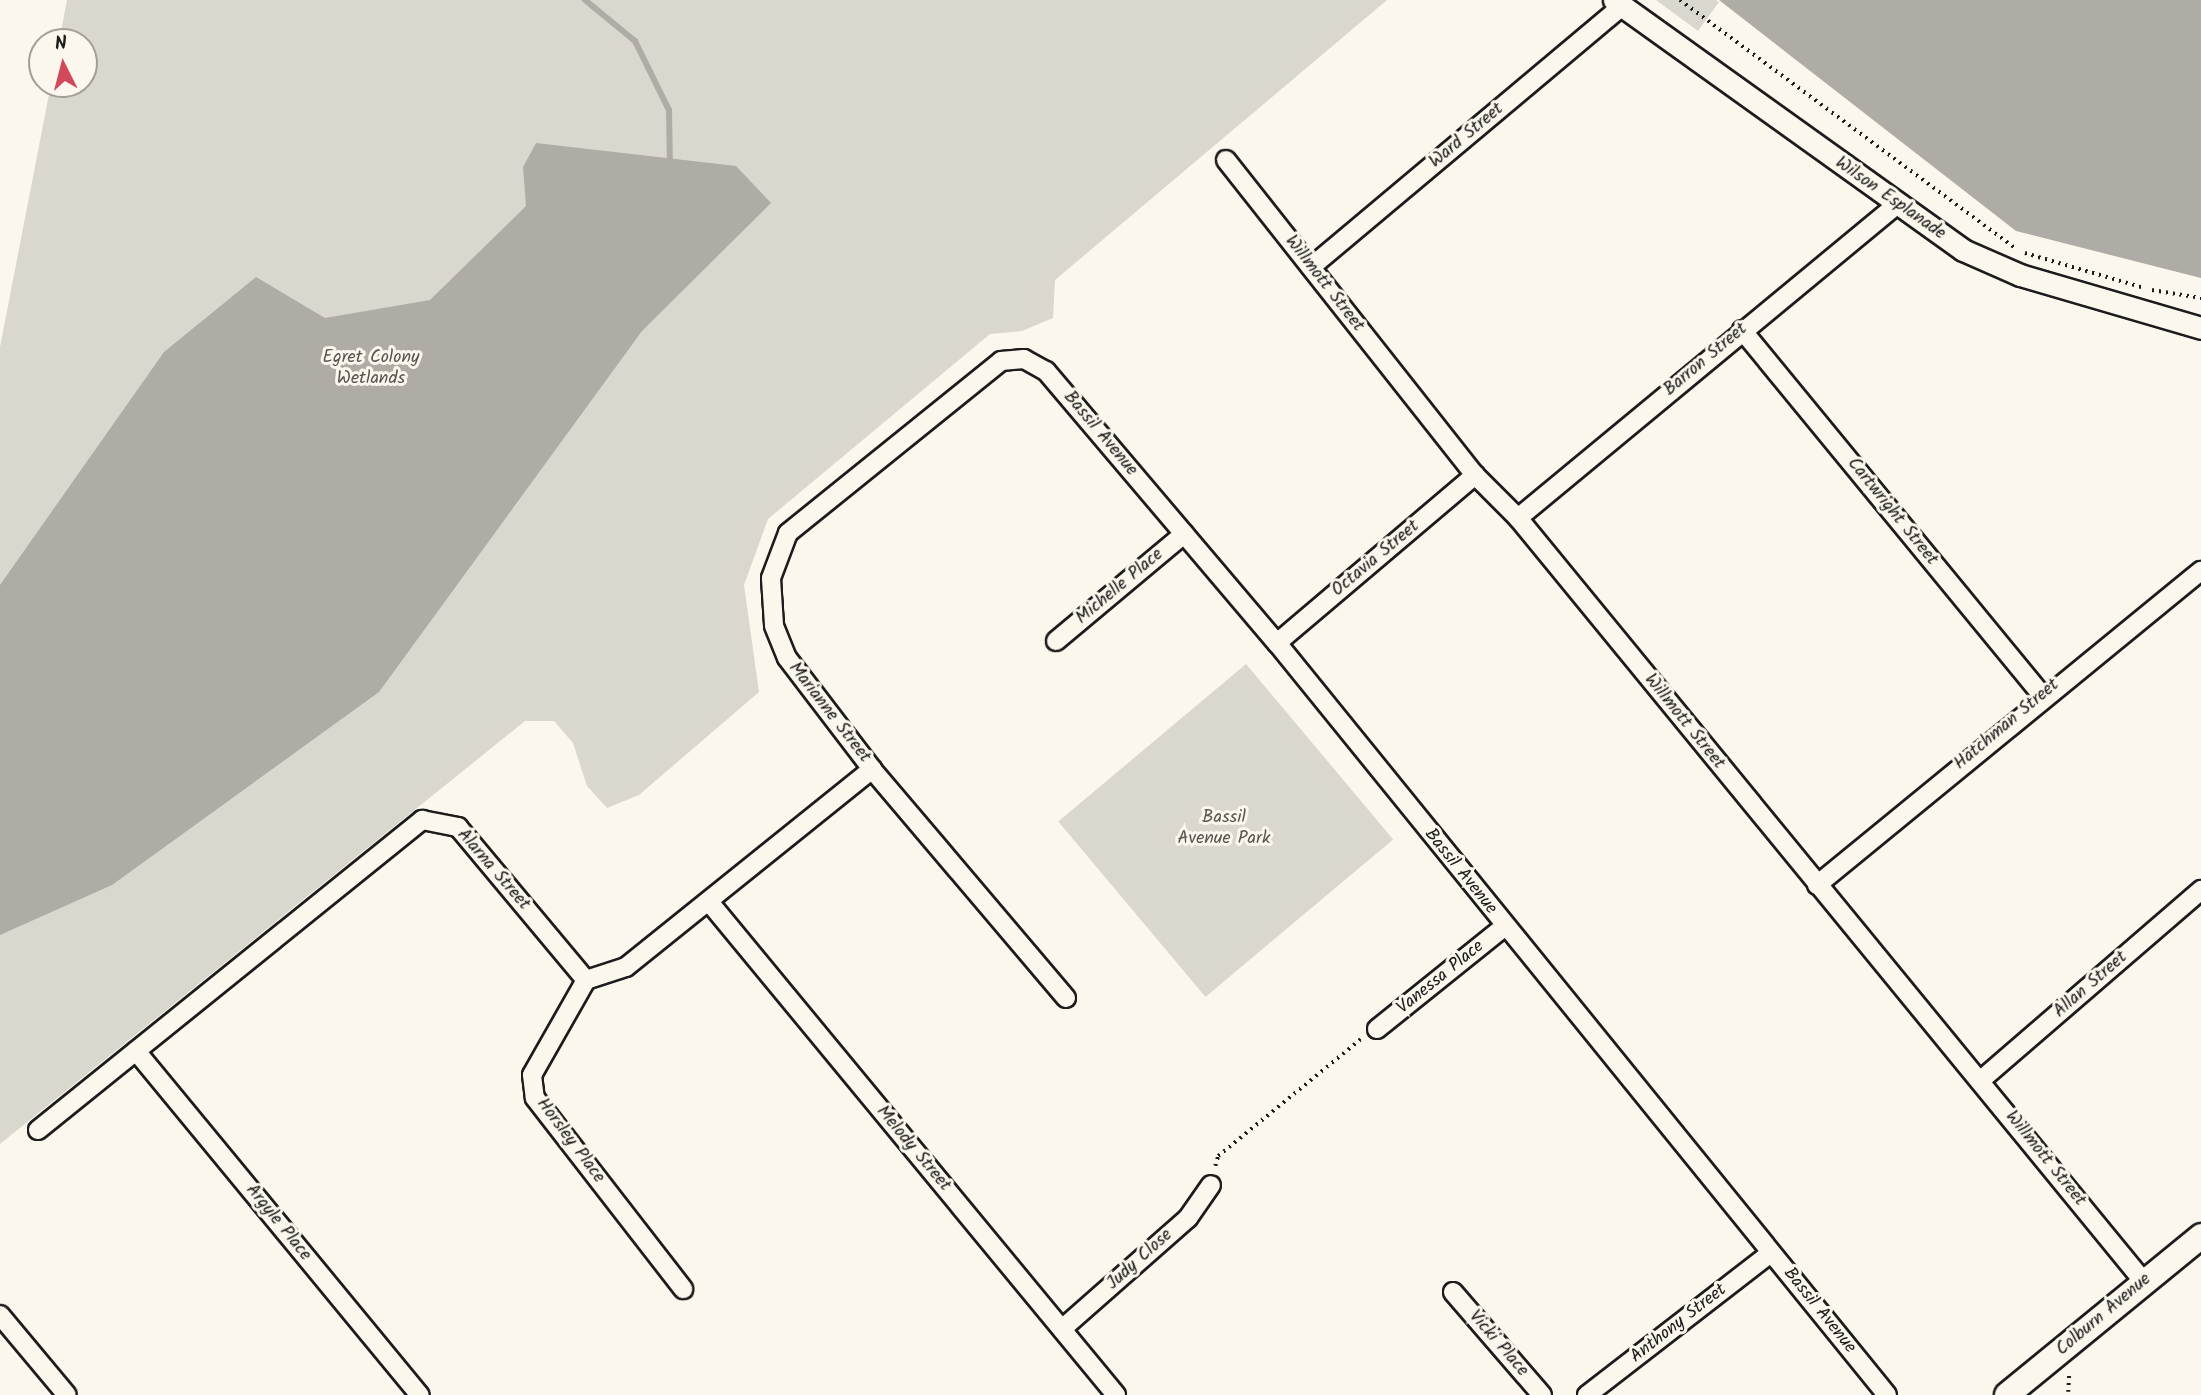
<!DOCTYPE html>
<style>
body{margin:0}
#map{position:relative;width:2201px;height:1395px;overflow:hidden;background:#fbf7ec;font-family:Kalam,sans-serif}
div>[style]{position:absolute}
[style*='--x']{left:calc(var(--x)*1px);top:calc(var(--y)*1px);width:calc(var(--w)*1px);rotate:calc(var(--a)*1deg)}
.green>*{inset:0;background:#dad7ce;transform-origin:0 0}
.water>*{inset:0;background:#afaca5}
.stream>*{height:6px;margin:-3px;padding:0 3px;transform-origin:3px;border-radius:3px;background:#afaca5}
.path>*{height:3.5px;margin-top:-1.75px;transform-origin:0;background:repeating-linear-gradient(90deg,#1c1c1c 0 2px,transparent 0 7px)}
.roads{filter:drop-shadow(2px 0 #1c1c1c) drop-shadow(-2px 0 #1c1c1c) drop-shadow(0 2px #1c1c1c) drop-shadow(0 -2px #1c1c1c)}
.minor>*{height:18px;margin:-9px;padding:0 9px;transform-origin:9px;border-radius:9px;background:#fbf7ec}
.tertiary>*{height:21px;margin:-10.5px;padding:0 10.5px;transform-origin:10.5px;border-radius:10.5px;background:#fbf7ec}
.secondary>*{height:24px;margin:-12px;padding:0 12px;transform-origin:12px;border-radius:12px;background:#fbf7ec}
span{translate:-50% -50%;white-space:nowrap;text-align:center;line-height:1.15;-webkit-text-stroke:6px #fbf7ec;paint-order:stroke}
.street-label{font-size:18px;color:#1c1c1c}
.park-label{font-size:18px;color:#555451}
.north{position:absolute;left:28px;top:28px;width:70px;height:70px;box-sizing:border-box;background:#fbf7ec;border:2px solid #a29f99;border-radius:50%;rotate:354deg;font-size:19px;font-weight:700;line-height:28px;text-align:center;color:#1c1c1c}
.north::after{content:'';display:block;margin:auto;width:24px;height:32px;background:#d1495b;clip-path:polygon(50% 0,100% 100%,50% 72%,0 100%)}
</style>
<div id="map">
<div class="green">
<i style="clip-path:polygon(67px 0,1387px 0,1055px 280px,1053px 318px,1022px 331px,990px 334px,768px 519px,744px 585px,759px 692px,639px 795px,607px 808px,587px 786px,573px 743px,554px 721px,525px 721px,0 1144px,0 347px,51px 84px,84px 84px,84px 42px,59px 42px)"></i>
<i style="clip-path:polygon(1656px 0,1716px 0,1719px 2px,1698px 31px)"></i>
<i style="left:1246px;top:664px;width:229px;height:245px;rotate:50deg"></i>
</div>
<div class="water">
<i style="clip-path:polygon(1719px 0,2201px 0,2201px 278px,2016px 231px)"></i>
<i style="clip-path:polygon(536px 143px,736px 166px,771px 203px,642px 331px,379px 692px,112px 885px,0 935px,0 585px,164px 352px,256px 277px,325px 318px,430px 300px,526px 206px,523px 167px)"></i>
</div>
<div class="stream">
<i style="--x:585;--y:0;--w:65;--a:39.4"></i>
<i style="--x:635;--y:41;--w:77;--a:63.8"></i>
<i style="--x:669;--y:110;--w:56;--a:89"></i>
</div>
<div class="path">
<i style="--x:1680;--y:0;--w:417;--a:36.5"></i>
<i style="--x:2025;--y:253;--w:125;--a:16.3"></i>
<i style="--x:2152;--y:290;--w:50;--a:9.3"></i>
<i style="--x:1215;--y:1166;--w:10;--a:-73"></i>
<i style="--x:1218;--y:1156;--w:185;--a:-39.3"></i>
<i style="--x:2068;--y:1392;--w:19;--a:-87"></i>
</div>
<div class="roads">
<div class="minor">
<i style="--x:1226;--y:160;--w:402;--a:51.7"></i>
<i style="--x:1475;--y:475;--w:61;--a:45"></i>
<i style="--x:1518;--y:518;--w:988;--a:50.67"></i>
<i style="--x:1311;--y:267;--w:406;--a:-40"></i>
<i style="--x:1742;--y:330;--w:472;--a:50.6"></i>
<i style="--x:1518;--y:518;--w:492;--a:-39.6"></i>
<i style="--x:1056;--y:641;--w:167;--a:-39.9"></i>
<i style="--x:1277;--y:643;--w:260;--a:-40.3"></i>
<i style="--x:1817;--y:885;--w:496;--a:-39.3"></i>
<i style="--x:710;--y:903;--w:638;--a:50.47"></i>
<i style="--x:586;--y:980;--w:109;--a:119.6"></i>
<i style="--x:532;--y:1075;--w:23;--a:83"></i>
<i style="--x:535;--y:1098;--w:242;--a:52.2"></i>
<i style="--x:1066;--y:998;--w:300;--a:-130.3"></i>
<i style="--x:872;--y:769;--w:140;--a:-127.4"></i>
<i style="--x:787;--y:658;--w:35;--a:-112"></i>
<i style="--x:774;--y:625;--w:47;--a:-93.7"></i>
<i style="--x:771;--y:578;--w:48;--a:-69.3"></i>
<i style="--x:788;--y:533;--w:274;--a:-38.9"></i>
<i style="--x:1001;--y:361;--w:23;--a:-5"></i>
<i style="--x:1024;--y:359;--w:25;--a:29"></i>
<i style="--x:1046;--y:371;--w:357;--a:49.7"></i>
<i style="--x:1277;--y:643;--w:968;--a:50.95"></i>
<i style="--x:1377;--y:1029;--w:163;--a:-38.8"></i>
<i style="--x:136;--y:1051;--w:446;--a:50.5"></i>
<i style="--x:1981;--y:1080;--w:291;--a:-40.8"></i>
<i style="--x:38;--y:1130;--w:494;--a:-38.9"></i>
<i style="--x:422;--y:820;--w:37;--a:11"></i>
<i style="--x:458;--y:827;--w:199;--a:50.1"></i>
<i style="--x:586;--y:980;--w:42;--a:-18"></i>
<i style="--x:626;--y:967;--w:316;--a:-38.8"></i>
<i style="--x:1453;--y:1292;--w:136;--a:49.2"></i>
<i style="--x:0;--y:1315;--w:104;--a:50.1"></i>
<i style="--x:1062;--y:1329;--w:168;--a:-41.4"></i>
<i style="--x:1188;--y:1218;--w:40;--a:-55.1"></i>
<i style="--x:1587;--y:1395;--w:232;--a:-37.7"></i>
</div>
<div class="tertiary">
<i style="--x:1614;--y:0;--w:429;--a:35.6"></i>
<i style="--x:1963;--y:250;--w:62;--a:23.7"></i>
<i style="--x:2020;--y:275;--w:189;--a:16.3"></i>
</div>
<div class="secondary">
<i style="--x:2007;--y:1395;--w:251;--a:-39.3"></i>
</div>
</div>
<div class="street-label">
<span style="left:1467px;top:136px;rotate:-40deg">Ward Street</span>
<span style="left:1890px;top:199px;rotate:35deg">Wilson Esplanade</span>
<span style="left:1324px;top:284px;rotate:52deg">Willmott Street</span>
<span style="left:1706px;top:360px;rotate:-40deg">Barron Street</span>
<span style="left:1100px;top:434px;rotate:50deg">Bassil Avenue</span>
<span style="left:1892px;top:512px;rotate:51deg">Cartwright Street</span>
<span style="left:1376px;top:559px;rotate:-40deg">Octavia Street</span>
<span style="left:1120px;top:587px;rotate:-40deg">Michelle Place</span>
<span style="left:829px;top:713px;rotate:52deg">Marianne Street</span>
<span style="left:1684px;top:722px;rotate:51deg">Willmott Street</span>
<span style="left:2007px;top:725px;rotate:-40deg">Hatchman Street</span>
<span style="left:493px;top:870px;rotate:49deg">Alarna Street</span>
<span style="left:1460px;top:872px;rotate:51deg">Bassil Avenue</span>
<span style="left:1441px;top:978px;rotate:-39deg">Vanessa Place</span>
<span style="left:2091px;top:985px;rotate:-41deg">Allan Street</span>
<span style="left:570px;top:1141px;rotate:53deg">Horsley Place</span>
<span style="left:913px;top:1149px;rotate:50deg">Melody Street</span>
<span style="left:2045px;top:1159px;rotate:51deg">Willmott Street</span>
<span style="left:278px;top:1223px;rotate:51deg">Argyle Place</span>
<span style="left:1140px;top:1260px;rotate:-42deg">Judy Close</span>
<span style="left:1819px;top:1311px;rotate:51deg">Bassil Avenue</span>
<span style="left:2104px;top:1315px;rotate:-40deg">Colburn Avenue</span>
<span style="left:1679px;top:1324px;rotate:-38deg">Anthony Street</span>
<span style="left:1498px;top:1344px;rotate:49deg">Vicki Place</span>
</div>
<div class="park-label">
<span style="left:371px;top:369px">Egret Colony<br>Wetlands</span>
<span style="left:1224px;top:829px">Bassil<br>Avenue Park</span>
</div>
<div class="north">N</div>
</div>
